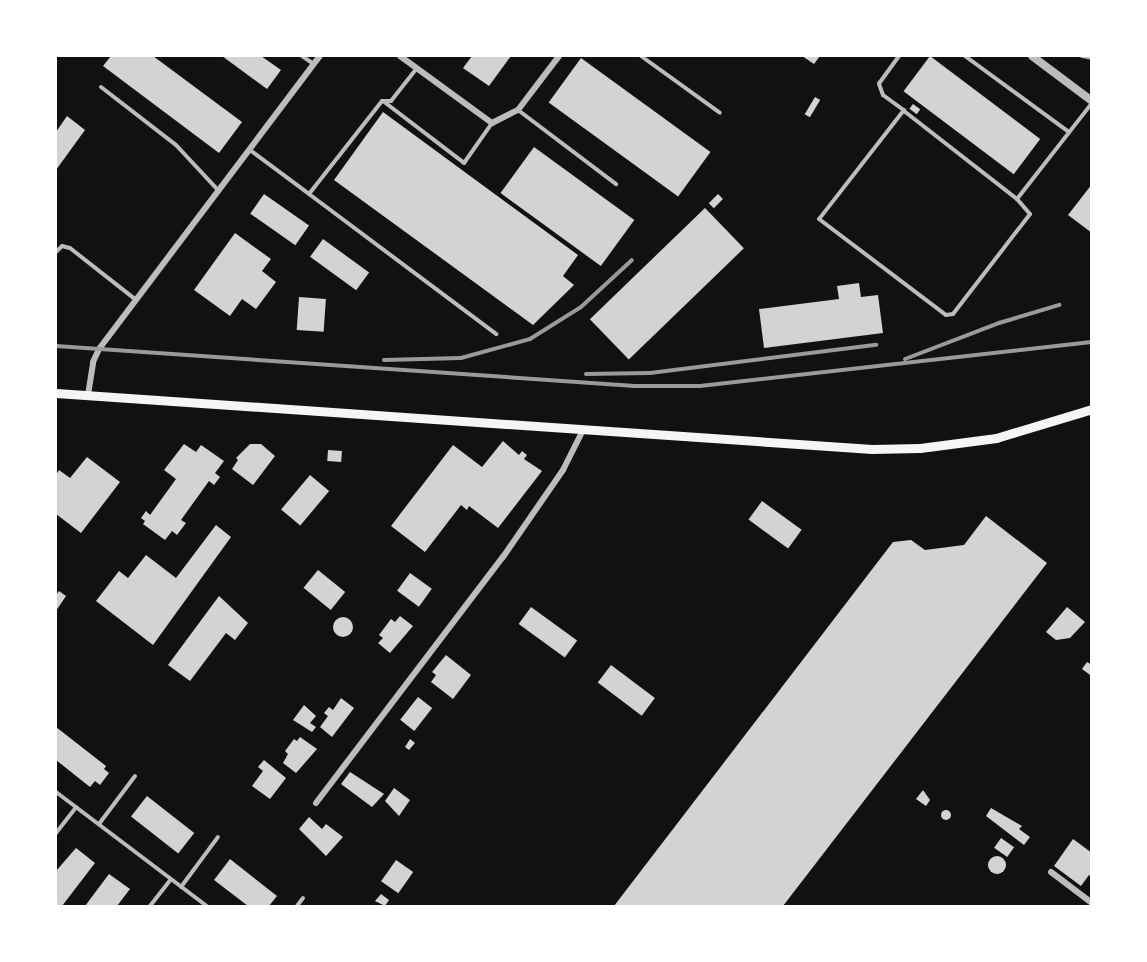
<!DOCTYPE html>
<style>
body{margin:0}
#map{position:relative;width:1147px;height:962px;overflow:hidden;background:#111;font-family:"PT Sans",sans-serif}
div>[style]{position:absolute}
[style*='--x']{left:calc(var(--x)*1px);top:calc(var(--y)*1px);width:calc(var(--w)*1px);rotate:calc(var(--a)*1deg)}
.building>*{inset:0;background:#d3d3d3;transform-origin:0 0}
.round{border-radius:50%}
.service>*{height:4px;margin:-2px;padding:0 2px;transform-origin:2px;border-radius:2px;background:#bcbcbc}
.minor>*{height:6px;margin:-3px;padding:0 3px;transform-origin:3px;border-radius:3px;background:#bcbcbc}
.tertiary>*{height:8px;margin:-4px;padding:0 4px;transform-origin:4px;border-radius:4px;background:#bcbcbc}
.secondary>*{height:9px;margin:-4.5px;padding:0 4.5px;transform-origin:4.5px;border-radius:4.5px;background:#f5f5f5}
.rail>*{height:4px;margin:-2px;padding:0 2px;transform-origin:2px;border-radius:2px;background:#9a9a9a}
span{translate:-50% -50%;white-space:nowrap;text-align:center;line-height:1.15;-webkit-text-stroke:4.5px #fff;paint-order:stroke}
.frame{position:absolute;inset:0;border:57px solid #fff;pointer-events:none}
</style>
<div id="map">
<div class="building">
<i style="clip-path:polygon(111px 56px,153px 56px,242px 122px,219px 153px,103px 66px)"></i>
<i style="clip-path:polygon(222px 56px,261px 56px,281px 70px,267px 89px)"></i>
<i style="clip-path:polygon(472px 56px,511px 56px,489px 86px,463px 68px)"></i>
<i style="clip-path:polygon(802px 56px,820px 56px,814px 64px)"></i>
<i style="left:930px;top:56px;width:138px;height:44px;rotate:37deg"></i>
<i style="left:581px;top:58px;width:160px;height:55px;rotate:36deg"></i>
<i style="left:815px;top:97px;width:6px;height:20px;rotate:31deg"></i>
<i style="left:913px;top:104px;width:9px;height:6px;rotate:36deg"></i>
<i style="clip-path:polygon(383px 112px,578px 255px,563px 276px,574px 285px,533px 325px,334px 180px)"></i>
<i style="clip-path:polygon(67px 116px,85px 130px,56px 170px,56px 132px)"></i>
<i style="left:534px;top:147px;width:124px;height:57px;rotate:36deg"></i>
<i style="clip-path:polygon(1092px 184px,1092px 233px,1068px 215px)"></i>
<i style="left:264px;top:194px;width:55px;height:24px;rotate:35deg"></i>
<i style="left:718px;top:194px;width:7px;height:13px;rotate:45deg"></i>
<i style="left:705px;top:208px;width:56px;height:160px;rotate:46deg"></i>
<i style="clip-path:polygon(235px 233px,271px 259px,262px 271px,276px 282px,256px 309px,242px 299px,230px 316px,194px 290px)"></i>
<i style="left:323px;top:239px;width:57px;height:22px;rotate:36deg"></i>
<i style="clip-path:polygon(859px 283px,861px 297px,878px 295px,883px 333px,764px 348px,759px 309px,839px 299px,837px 286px)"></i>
<i style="left:299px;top:297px;width:27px;height:33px;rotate:4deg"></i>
<i style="clip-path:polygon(503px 441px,519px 455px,522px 451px,527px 455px,524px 459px,542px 471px,498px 528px,469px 506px,467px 510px,461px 505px,425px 552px,391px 526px,453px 445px,482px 467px)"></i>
<i style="clip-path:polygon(184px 444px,196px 452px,201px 445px,224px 461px,215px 473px,220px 477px,214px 485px,209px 481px,181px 520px,186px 523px,177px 535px,172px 531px,165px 540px,143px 524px,145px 521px,141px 518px,146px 511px,150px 515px,176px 479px,164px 470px)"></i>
<i style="clip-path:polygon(250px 444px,261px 444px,275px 456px,253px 485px,232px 469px,238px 460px,236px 458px)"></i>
<i style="left:328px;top:450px;width:14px;height:11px;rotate:4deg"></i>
<i style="clip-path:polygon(87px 457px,120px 482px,81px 533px,56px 514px,56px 475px,59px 470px,70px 478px)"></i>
<i style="left:310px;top:475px;width:25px;height:45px;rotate:40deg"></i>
<i style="left:762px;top:501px;width:49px;height:23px;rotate:36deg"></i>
<i style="clip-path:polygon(986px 516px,1047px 563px,783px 906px,614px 906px,893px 542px,911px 540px,925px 550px,964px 545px)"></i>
<i style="clip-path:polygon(216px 525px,231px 537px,153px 645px,96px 601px,119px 571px,128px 578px,146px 555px,176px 578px)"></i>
<i style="left:318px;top:570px;width:35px;height:23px;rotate:39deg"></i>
<i style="left:410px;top:573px;width:27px;height:22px;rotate:36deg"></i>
<i style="clip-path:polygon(59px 591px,66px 596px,56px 611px,56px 595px)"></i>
<i style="clip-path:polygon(219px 596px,248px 623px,235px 640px,226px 633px,190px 681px,168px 665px)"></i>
<i style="left:531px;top:607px;width:57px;height:21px;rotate:36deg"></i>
<i style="clip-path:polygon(1067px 607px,1085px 622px,1070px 638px,1056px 640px,1046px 632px)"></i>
<i style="clip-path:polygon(400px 616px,413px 626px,390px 653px,378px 643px,383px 638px,379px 635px,391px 619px,395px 622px)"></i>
<i class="round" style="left:333px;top:617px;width:20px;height:20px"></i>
<i style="clip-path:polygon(446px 655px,471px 675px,453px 699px,431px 682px,436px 675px,432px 672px)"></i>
<i style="clip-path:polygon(1087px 662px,1092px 665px,1090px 675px,1082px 669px)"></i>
<i style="left:611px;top:665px;width:55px;height:22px;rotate:37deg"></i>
<i style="left:418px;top:697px;width:18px;height:29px;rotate:38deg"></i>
<i style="clip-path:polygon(341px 698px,354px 708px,332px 737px,320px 727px,328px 716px,324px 713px,329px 707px,333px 710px)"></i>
<i style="clip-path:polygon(304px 705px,316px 716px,310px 723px,316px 727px,312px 732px,293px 720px)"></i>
<i style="clip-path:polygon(56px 727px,106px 766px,104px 769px,109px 773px,100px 785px,95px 781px,90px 787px,56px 760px)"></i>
<i style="clip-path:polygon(300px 737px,317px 749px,296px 773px,283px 763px,288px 754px,285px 751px,294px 739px,297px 741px)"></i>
<i style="clip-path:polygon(410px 739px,415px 743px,409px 750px,405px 747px)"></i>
<i style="clip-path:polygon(264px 760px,286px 778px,270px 799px,252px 786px,263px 771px,258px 767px)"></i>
<i style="clip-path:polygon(350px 772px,384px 794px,372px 807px,341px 784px)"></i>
<i style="clip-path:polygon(394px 788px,410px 800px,399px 816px,385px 801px)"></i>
<i style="clip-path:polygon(923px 790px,930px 800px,926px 806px,916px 799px)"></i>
<i style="left:147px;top:796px;width:60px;height:26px;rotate:38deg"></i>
<i style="clip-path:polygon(991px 808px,1022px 826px,1019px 829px,1030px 837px,1024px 845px,986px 816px)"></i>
<i class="round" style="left:941px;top:810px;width:10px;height:10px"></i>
<i style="clip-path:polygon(309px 817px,322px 829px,326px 824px,343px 837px,326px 856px,299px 829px)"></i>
<i style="left:1001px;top:838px;width:16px;height:12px;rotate:35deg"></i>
<i style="clip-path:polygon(1073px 839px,1092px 853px,1092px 877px,1089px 875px,1081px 886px,1054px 866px)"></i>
<i style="clip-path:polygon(76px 848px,95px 863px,62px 906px,56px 906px,56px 871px)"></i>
<i class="round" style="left:988px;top:856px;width:18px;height:18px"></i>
<i style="clip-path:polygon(230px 859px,277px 896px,269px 906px,248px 906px,214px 880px)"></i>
<i style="left:396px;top:860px;width:21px;height:26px;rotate:35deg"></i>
<i style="clip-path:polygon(109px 874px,130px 889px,117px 906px,85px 906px)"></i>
<i style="clip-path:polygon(381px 894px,389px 900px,385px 906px,375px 901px)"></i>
</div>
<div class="service">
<i style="--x:302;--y:56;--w:14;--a:34"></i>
<i style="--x:641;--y:56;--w:97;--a:35.8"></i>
<i style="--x:899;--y:56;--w:34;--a:126"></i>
<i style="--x:879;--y:84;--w:12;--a:70"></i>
<i style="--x:883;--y:95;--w:26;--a:36"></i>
<i style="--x:904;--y:110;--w:138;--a:127.9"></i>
<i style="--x:819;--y:219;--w:159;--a:37.1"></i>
<i style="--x:946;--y:315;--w:7;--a:-8"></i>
<i style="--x:953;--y:314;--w:126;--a:-52.4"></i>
<i style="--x:1030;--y:214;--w:20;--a:-131"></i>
<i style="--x:1017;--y:199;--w:122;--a:-52"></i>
<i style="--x:965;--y:56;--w:129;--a:36.2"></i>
<i style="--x:1082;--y:56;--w:10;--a:11"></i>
<i style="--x:101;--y:87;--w:95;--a:37.7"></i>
<i style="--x:176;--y:145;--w:62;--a:47"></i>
<i style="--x:383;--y:101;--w:102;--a:37.4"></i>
<i style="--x:464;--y:163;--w:49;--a:-55"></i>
<i style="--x:518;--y:110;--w:123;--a:37.1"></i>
<i style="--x:904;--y:111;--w:143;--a:37.9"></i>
<i style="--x:250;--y:150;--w:74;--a:36.7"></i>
<i style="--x:309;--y:194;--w:118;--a:-51.9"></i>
<i style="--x:382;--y:101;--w:9;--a:0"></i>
<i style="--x:391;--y:101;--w:42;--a:-51.8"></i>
<i style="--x:309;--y:194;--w:234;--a:36.8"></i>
<i style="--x:56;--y:252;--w:8;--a:-45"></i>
<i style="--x:62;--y:246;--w:8;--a:14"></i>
<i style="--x:70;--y:248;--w:84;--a:38.2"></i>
<i style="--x:56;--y:792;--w:189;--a:37.1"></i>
<i style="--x:99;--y:824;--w:60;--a:-53.1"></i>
<i style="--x:56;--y:833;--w:33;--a:-52"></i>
<i style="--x:181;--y:887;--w:62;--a:-53.5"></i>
<i style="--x:150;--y:906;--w:34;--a:-52"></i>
<i style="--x:297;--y:906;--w:10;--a:-53"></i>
</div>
<div class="minor">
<i style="--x:400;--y:56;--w:114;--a:36.1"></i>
<i style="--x:492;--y:123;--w:29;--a:-27"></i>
<i style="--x:518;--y:110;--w:68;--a:-52.8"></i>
<i style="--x:88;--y:395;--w:33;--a:-81"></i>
<i style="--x:93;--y:362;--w:14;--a:-65"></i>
<i style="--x:99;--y:349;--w:367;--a:-53"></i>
<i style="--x:316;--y:803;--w:309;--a:-52.8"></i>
<i style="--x:503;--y:557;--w:106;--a:-55.4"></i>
<i style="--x:563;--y:470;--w:45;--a:-63.4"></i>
<i style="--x:1051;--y:872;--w:51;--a:37.1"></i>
</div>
<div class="tertiary">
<i style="--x:1032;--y:56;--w:75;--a:36.9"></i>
</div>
<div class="secondary">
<i style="--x:56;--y:393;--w:818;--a:3.93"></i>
<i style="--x:872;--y:449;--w:48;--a:-1.2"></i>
<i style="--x:920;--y:448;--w:77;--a:-7.5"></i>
<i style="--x:996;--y:438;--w:100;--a:-16.8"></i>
</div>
<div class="rail">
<i style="--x:56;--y:346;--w:580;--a:3.95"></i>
<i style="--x:635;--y:386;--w:65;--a:0"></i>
<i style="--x:700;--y:386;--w:394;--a:-6.4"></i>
<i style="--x:905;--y:359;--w:101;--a:-21"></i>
<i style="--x:999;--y:323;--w:63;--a:-16.7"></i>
<i style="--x:384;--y:360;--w:77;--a:-1.5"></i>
<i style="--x:461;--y:358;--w:72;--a:-15.4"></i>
<i style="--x:530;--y:339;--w:60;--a:-32.1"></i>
<i style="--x:581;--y:307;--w:69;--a:-42.7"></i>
<i style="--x:586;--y:374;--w:64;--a:-0.9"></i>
<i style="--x:650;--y:373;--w:228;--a:-7.1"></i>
</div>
<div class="frame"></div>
</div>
